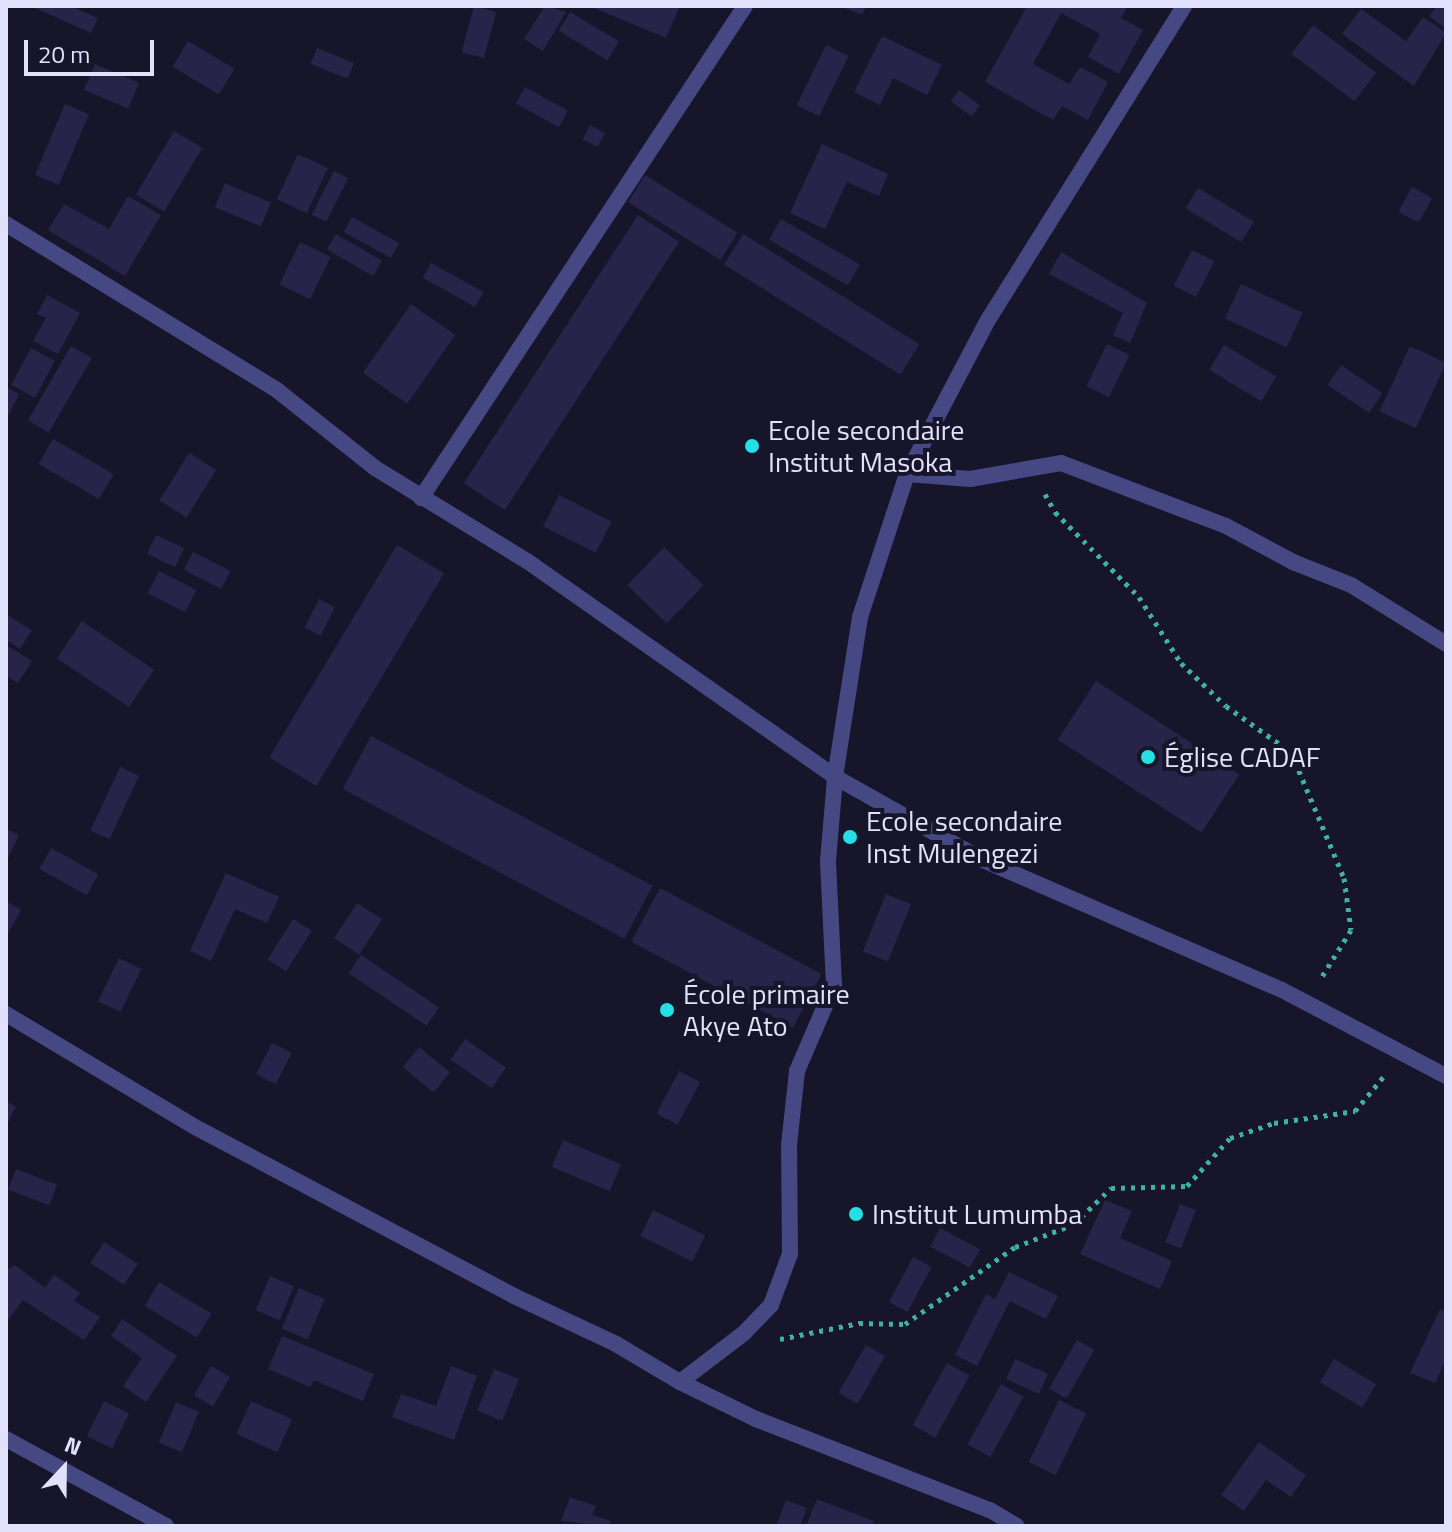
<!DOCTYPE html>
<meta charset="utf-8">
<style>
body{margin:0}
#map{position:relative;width:1452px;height:1532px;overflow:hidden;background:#17152a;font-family:"Titillium Web",sans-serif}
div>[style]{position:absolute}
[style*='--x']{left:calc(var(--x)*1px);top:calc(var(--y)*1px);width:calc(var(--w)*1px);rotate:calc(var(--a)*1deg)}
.building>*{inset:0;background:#282349;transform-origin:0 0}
.path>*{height:5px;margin-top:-2.5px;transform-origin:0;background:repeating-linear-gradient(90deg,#40b0a1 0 4px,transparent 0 10px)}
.minor>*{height:16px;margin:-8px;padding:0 8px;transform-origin:8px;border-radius:8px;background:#454883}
.dots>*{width:22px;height:22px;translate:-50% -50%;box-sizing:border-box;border:4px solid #17152a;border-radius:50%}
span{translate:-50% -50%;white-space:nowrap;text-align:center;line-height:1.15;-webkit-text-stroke:8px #17152a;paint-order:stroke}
.poi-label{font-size:28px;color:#e2e1fb}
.left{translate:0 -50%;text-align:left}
.frame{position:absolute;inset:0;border:8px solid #e2e1fb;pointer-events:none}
.north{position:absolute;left:24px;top:1428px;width:80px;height:80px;-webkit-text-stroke:6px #17152a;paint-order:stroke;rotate:22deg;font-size:22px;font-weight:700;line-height:32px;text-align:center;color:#e2e1fb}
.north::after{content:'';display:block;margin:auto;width:28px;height:36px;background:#e2e1fb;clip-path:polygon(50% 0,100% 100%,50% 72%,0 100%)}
.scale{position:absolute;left:24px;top:40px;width:130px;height:36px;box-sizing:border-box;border:4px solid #e2e1fb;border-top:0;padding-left:10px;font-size:24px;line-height:28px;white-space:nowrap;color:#e2e1fb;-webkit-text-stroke:6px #17152a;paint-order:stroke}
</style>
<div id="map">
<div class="building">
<i style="clip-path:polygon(31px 6px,70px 6px,98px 18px,91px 33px)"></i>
<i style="left:474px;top:6px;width:23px;height:48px;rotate:15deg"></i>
<i style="clip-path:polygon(545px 6px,566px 12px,543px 51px,524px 39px)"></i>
<i style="clip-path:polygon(589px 6px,675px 6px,679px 8px,666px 38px)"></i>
<i style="clip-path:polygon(841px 6px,866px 6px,862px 15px)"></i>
<i style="clip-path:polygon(1027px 6px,1128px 6px,1121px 18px,1143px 30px,1119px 74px,1088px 57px,1100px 34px,1061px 13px,1033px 64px,1069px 84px,1080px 67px,1108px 82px,1088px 120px,1062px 106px,1053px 120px,985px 82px)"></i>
<i style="clip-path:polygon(1437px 6px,1446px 6px,1446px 29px,1429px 16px)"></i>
<i style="clip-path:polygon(1361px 9px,1406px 41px,1423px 17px,1446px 33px,1414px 86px,1342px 34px)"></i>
<i style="left:570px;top:12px;width:57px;height:22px;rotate:31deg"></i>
<i style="left:1313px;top:25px;width:79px;height:36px;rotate:37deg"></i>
<i style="clip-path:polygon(882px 36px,942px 65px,927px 95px,893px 78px,880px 105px,854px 92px)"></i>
<i style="left:188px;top:41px;width:54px;height:30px;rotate:31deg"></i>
<i style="left:826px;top:45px;width:25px;height:67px;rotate:26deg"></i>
<i style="left:317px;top:48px;width:40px;height:17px;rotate:22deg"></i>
<i style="left:95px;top:64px;width:48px;height:28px;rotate:23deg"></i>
<i style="left:525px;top:87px;width:49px;height:19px;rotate:29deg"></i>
<i style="left:959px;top:90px;width:26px;height:14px;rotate:36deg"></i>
<i style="left:65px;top:104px;width:26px;height:77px;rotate:23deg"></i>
<i style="left:590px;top:125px;width:17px;height:16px;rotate:28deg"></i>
<i style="left:174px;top:131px;width:33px;height:74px;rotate:31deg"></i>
<i style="clip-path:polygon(822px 144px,888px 174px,879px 196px,847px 182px,825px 229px,790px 213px)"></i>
<i style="left:298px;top:154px;width:33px;height:50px;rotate:25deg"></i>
<i style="left:334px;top:171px;width:16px;height:49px;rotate:27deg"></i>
<i style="left:645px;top:175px;width:109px;height:32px;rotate:32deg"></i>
<i style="left:225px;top:183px;width:50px;height:26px;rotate:23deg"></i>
<i style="left:1412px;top:187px;width:23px;height:28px;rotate:29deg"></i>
<i style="left:1198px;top:188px;width:65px;height:24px;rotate:31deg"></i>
<i style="clip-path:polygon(128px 196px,161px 215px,125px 276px,48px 230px,64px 204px,109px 229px)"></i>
<i style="left:638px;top:215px;width:49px;height:320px;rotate:33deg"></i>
<i style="left:352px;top:217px;width:54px;height:17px;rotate:29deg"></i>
<i style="left:781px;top:219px;width:91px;height:24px;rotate:30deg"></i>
<i style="left:336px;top:234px;width:53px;height:18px;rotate:30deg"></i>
<i style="left:743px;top:234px;width:208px;height:36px;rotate:32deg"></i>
<i style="left:300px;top:242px;width:34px;height:47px;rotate:26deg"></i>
<i style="left:1192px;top:250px;width:25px;height:40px;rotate:27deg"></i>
<i style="clip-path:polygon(1061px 252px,1147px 303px,1130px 343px,1113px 335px,1123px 313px,1049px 274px)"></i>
<i style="left:431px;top:263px;width:60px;height:17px;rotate:29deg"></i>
<i style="left:1241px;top:284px;width:68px;height:38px;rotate:25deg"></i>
<i style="clip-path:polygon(47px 295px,80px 313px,58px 354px,33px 341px,46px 318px,37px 314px)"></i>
<i style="left:411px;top:304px;width:54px;height:84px;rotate:35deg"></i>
<i style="left:1107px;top:344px;width:25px;height:47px;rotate:26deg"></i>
<i style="left:1224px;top:345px;width:61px;height:29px;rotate:31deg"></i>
<i style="left:71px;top:346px;width:24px;height:86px;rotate:30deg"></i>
<i style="left:1410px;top:346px;width:40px;height:72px;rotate:25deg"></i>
<i style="left:31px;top:348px;width:27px;height:42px;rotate:28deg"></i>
<i style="left:1341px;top:365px;width:50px;height:24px;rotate:34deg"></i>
<i style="clip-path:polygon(6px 387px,19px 394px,6px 420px)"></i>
<i style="left:53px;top:439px;width:70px;height:29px;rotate:30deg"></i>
<i style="left:189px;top:453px;width:32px;height:56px;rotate:32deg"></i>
<i style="left:559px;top:495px;width:59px;height:35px;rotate:27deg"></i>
<i style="left:156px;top:535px;width:31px;height:21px;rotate:25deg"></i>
<i style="left:397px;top:545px;width:55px;height:248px;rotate:31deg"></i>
<i style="left:664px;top:547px;width:55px;height:53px;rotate:44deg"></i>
<i style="left:193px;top:552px;width:42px;height:20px;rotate:27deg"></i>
<i style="left:159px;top:571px;width:42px;height:25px;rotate:27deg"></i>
<i style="left:319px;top:599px;width:18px;height:32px;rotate:27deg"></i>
<i style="clip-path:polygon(6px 614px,32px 630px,20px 649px,6px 640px)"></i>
<i style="left:82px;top:621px;width:87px;height:45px;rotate:34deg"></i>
<i style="clip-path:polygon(6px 645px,32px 661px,18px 683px,6px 676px)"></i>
<i style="left:1096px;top:681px;width:171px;height:70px;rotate:33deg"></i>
<i style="left:371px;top:736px;width:319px;height:60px;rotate:28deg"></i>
<i style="left:120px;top:767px;width:21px;height:70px;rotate:25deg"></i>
<i style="clip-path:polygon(6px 829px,19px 835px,8px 858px,6px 857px)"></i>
<i style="left:51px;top:848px;width:54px;height:24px;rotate:29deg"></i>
<i style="clip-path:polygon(226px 873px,279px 897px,267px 923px,235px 909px,211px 961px,190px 951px)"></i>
<i style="left:660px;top:888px;width:183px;height:61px;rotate:28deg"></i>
<i style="left:886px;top:894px;width:27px;height:62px;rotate:22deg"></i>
<i style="clip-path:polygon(6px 901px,21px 910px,6px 937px)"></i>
<i style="left:357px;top:903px;width:30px;height:42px;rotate:33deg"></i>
<i style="left:293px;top:919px;width:22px;height:48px;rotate:32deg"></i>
<i style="left:361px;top:955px;width:94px;height:22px;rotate:34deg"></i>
<i style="left:119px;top:958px;width:25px;height:48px;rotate:26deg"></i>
<i style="left:465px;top:1039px;width:50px;height:25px;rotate:35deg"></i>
<i style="left:272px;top:1043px;width:22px;height:35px;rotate:27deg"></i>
<i style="left:419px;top:1047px;width:40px;height:26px;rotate:39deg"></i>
<i style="left:679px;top:1071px;width:24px;height:48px;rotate:28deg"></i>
<i style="clip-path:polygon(6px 1101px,16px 1107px,8px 1122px,6px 1121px)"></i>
<i style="left:563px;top:1140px;width:63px;height:29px;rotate:23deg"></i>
<i style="left:16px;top:1169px;width:44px;height:22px;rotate:21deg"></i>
<i style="clip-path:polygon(1105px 1200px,1132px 1211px,1120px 1238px,1172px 1261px,1160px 1289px,1080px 1254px)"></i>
<i style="left:1180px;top:1204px;width:17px;height:41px;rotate:21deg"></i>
<i style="left:653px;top:1210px;width:58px;height:29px;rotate:26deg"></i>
<i style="left:940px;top:1228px;width:45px;height:21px;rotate:28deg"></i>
<i style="left:104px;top:1242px;width:40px;height:25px;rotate:33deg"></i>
<i style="left:913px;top:1257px;width:21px;height:51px;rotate:28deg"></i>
<i style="clip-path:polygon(15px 1265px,45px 1288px,54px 1275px,80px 1293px,74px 1301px,100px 1317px,84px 1340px,23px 1300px,6px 1323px,6px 1270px)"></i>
<i style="clip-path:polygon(1009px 1272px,1058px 1296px,1046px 1319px,1010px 1301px,977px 1366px,955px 1355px,986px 1294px,995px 1299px)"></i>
<i style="left:270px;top:1276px;width:26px;height:37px;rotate:23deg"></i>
<i style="left:159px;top:1282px;width:61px;height:28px;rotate:31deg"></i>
<i style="left:299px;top:1288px;width:28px;height:44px;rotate:23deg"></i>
<i style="clip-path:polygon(1440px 1309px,1446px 1312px,1446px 1359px,1435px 1383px,1410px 1373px)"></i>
<i style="clip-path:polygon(122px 1319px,177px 1356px,146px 1402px,123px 1386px,142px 1358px,111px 1336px)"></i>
<i style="clip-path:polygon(282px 1336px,374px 1374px,363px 1401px,314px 1380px,310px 1387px,268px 1369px)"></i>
<i style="left:1077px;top:1340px;width:20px;height:56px;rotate:30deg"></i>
<i style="left:866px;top:1345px;width:22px;height:55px;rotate:30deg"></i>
<i style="left:1015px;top:1359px;width:36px;height:22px;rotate:24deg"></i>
<i style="left:1334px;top:1359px;width:49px;height:27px;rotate:31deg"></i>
<i style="left:947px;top:1363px;width:26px;height:71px;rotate:29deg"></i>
<i style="left:211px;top:1366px;width:22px;height:34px;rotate:30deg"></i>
<i style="clip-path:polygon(451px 1366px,477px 1376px,454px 1440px,392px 1417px,401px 1394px,436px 1406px)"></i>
<i style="left:494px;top:1369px;width:27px;height:45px;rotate:22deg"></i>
<i style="left:1001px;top:1384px;width:26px;height:69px;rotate:29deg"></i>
<i style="left:1059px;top:1400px;width:30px;height:69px;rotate:26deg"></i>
<i style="left:104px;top:1401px;width:28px;height:39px;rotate:26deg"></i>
<i style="left:251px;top:1401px;width:45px;height:36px;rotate:24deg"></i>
<i style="left:176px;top:1402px;width:25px;height:44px;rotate:23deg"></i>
<i style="clip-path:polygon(1259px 1442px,1306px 1475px,1291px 1497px,1266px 1480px,1244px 1511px,1221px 1495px)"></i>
<i style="clip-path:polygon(570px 1497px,596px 1506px,592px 1515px,611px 1521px,609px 1526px,561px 1521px)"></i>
<i style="clip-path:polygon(817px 1499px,874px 1521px,872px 1526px,806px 1526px)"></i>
<i style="clip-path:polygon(786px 1500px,807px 1508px,800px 1526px,776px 1526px)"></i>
</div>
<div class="path">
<i style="--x:1045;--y:494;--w:21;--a:61"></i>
<i style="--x:1055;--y:512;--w:120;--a:45.3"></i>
<i style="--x:1139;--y:597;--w:78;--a:57.5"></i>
<i style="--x:1181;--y:663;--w:62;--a:43.7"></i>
<i style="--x:1226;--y:706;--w:80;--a:35.3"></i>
<i style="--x:1291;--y:752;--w:137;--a:67.2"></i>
<i style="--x:1344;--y:878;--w:52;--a:82.3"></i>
<i style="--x:1351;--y:930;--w:57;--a:122"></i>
<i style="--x:780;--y:1339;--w:81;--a:-11.4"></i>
<i style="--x:859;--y:1323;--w:46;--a:1.2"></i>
<i style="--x:905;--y:1324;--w:134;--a:-35"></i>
<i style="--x:1015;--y:1247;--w:63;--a:-21.3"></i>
<i style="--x:1074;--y:1224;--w:52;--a:-44.2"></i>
<i style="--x:1111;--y:1188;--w:76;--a:-1.5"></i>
<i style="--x:1187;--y:1186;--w:64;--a:-48.1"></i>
<i style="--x:1230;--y:1138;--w:46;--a:-18.8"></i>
<i style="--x:1274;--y:1123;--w:82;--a:-8.4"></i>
<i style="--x:1355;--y:1111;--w:45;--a:-50.4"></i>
</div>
<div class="minor">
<i style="--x:6;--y:224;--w:319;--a:31.5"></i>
<i style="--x:278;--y:391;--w:124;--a:38.4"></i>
<i style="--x:375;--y:468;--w:178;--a:31.5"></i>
<i style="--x:527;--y:561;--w:376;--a:35"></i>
<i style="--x:835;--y:777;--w:170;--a:29.3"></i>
<i style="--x:983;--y:860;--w:326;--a:23.5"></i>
<i style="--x:1282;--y:990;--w:185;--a:27.7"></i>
<i style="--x:907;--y:474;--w:63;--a:4.5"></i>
<i style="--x:970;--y:479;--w:92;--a:-10"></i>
<i style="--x:1061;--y:463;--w:177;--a:20.9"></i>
<i style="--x:1226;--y:526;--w:76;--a:28.2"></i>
<i style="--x:1293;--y:562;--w:62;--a:21.6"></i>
<i style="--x:1351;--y:585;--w:112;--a:31.8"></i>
<i style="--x:421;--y:498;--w:589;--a:-56.63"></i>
<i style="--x:6;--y:1014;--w:220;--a:30.9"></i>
<i style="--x:195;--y:1127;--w:361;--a:27.9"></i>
<i style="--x:514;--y:1296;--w:113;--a:25.2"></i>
<i style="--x:616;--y:1344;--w:74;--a:30.7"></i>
<i style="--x:680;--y:1382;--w:85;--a:26"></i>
<i style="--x:756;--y:1419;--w:251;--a:21.3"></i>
<i style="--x:990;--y:1510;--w:31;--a:31"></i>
<i style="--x:680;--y:1382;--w:81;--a:-37.4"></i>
<i style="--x:744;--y:1333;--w:39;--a:-46"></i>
<i style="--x:771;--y:1305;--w:54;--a:-69.6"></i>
<i style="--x:790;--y:1254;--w:109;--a:-90.5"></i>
<i style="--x:789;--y:1145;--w:74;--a:-83.8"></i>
<i style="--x:797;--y:1071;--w:94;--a:-66.7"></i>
<i style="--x:834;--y:985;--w:124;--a:-92.8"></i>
<i style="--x:828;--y:861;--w:84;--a:-85.2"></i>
<i style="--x:835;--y:777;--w:162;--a:-81.1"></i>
<i style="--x:860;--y:617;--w:151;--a:-71.8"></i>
<i style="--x:907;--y:474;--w:174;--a:-62.3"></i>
<i style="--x:988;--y:320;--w:370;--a:-58"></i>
<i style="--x:6;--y:1439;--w:182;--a:28.5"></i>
</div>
<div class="dots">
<i style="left:752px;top:446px;background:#24e0e4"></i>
<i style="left:1148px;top:757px;background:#24e0e4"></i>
<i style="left:850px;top:837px;background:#24e0e4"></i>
<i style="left:667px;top:1010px;background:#24e0e4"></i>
<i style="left:856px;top:1214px;background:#24e0e4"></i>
</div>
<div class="poi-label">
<span class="left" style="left:768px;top:446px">Ecole secondaire<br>Institut Masoka</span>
<span class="left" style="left:1164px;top:757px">Église CADAF</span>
<span class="left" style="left:866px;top:837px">Ecole secondaire<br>Inst Mulengezi</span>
<span class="left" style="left:683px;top:1010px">École primaire<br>Akye Ato</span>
<span class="left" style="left:872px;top:1214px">Institut Lumumba</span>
</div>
<div class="frame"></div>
<div class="north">N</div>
<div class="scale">20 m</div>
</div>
